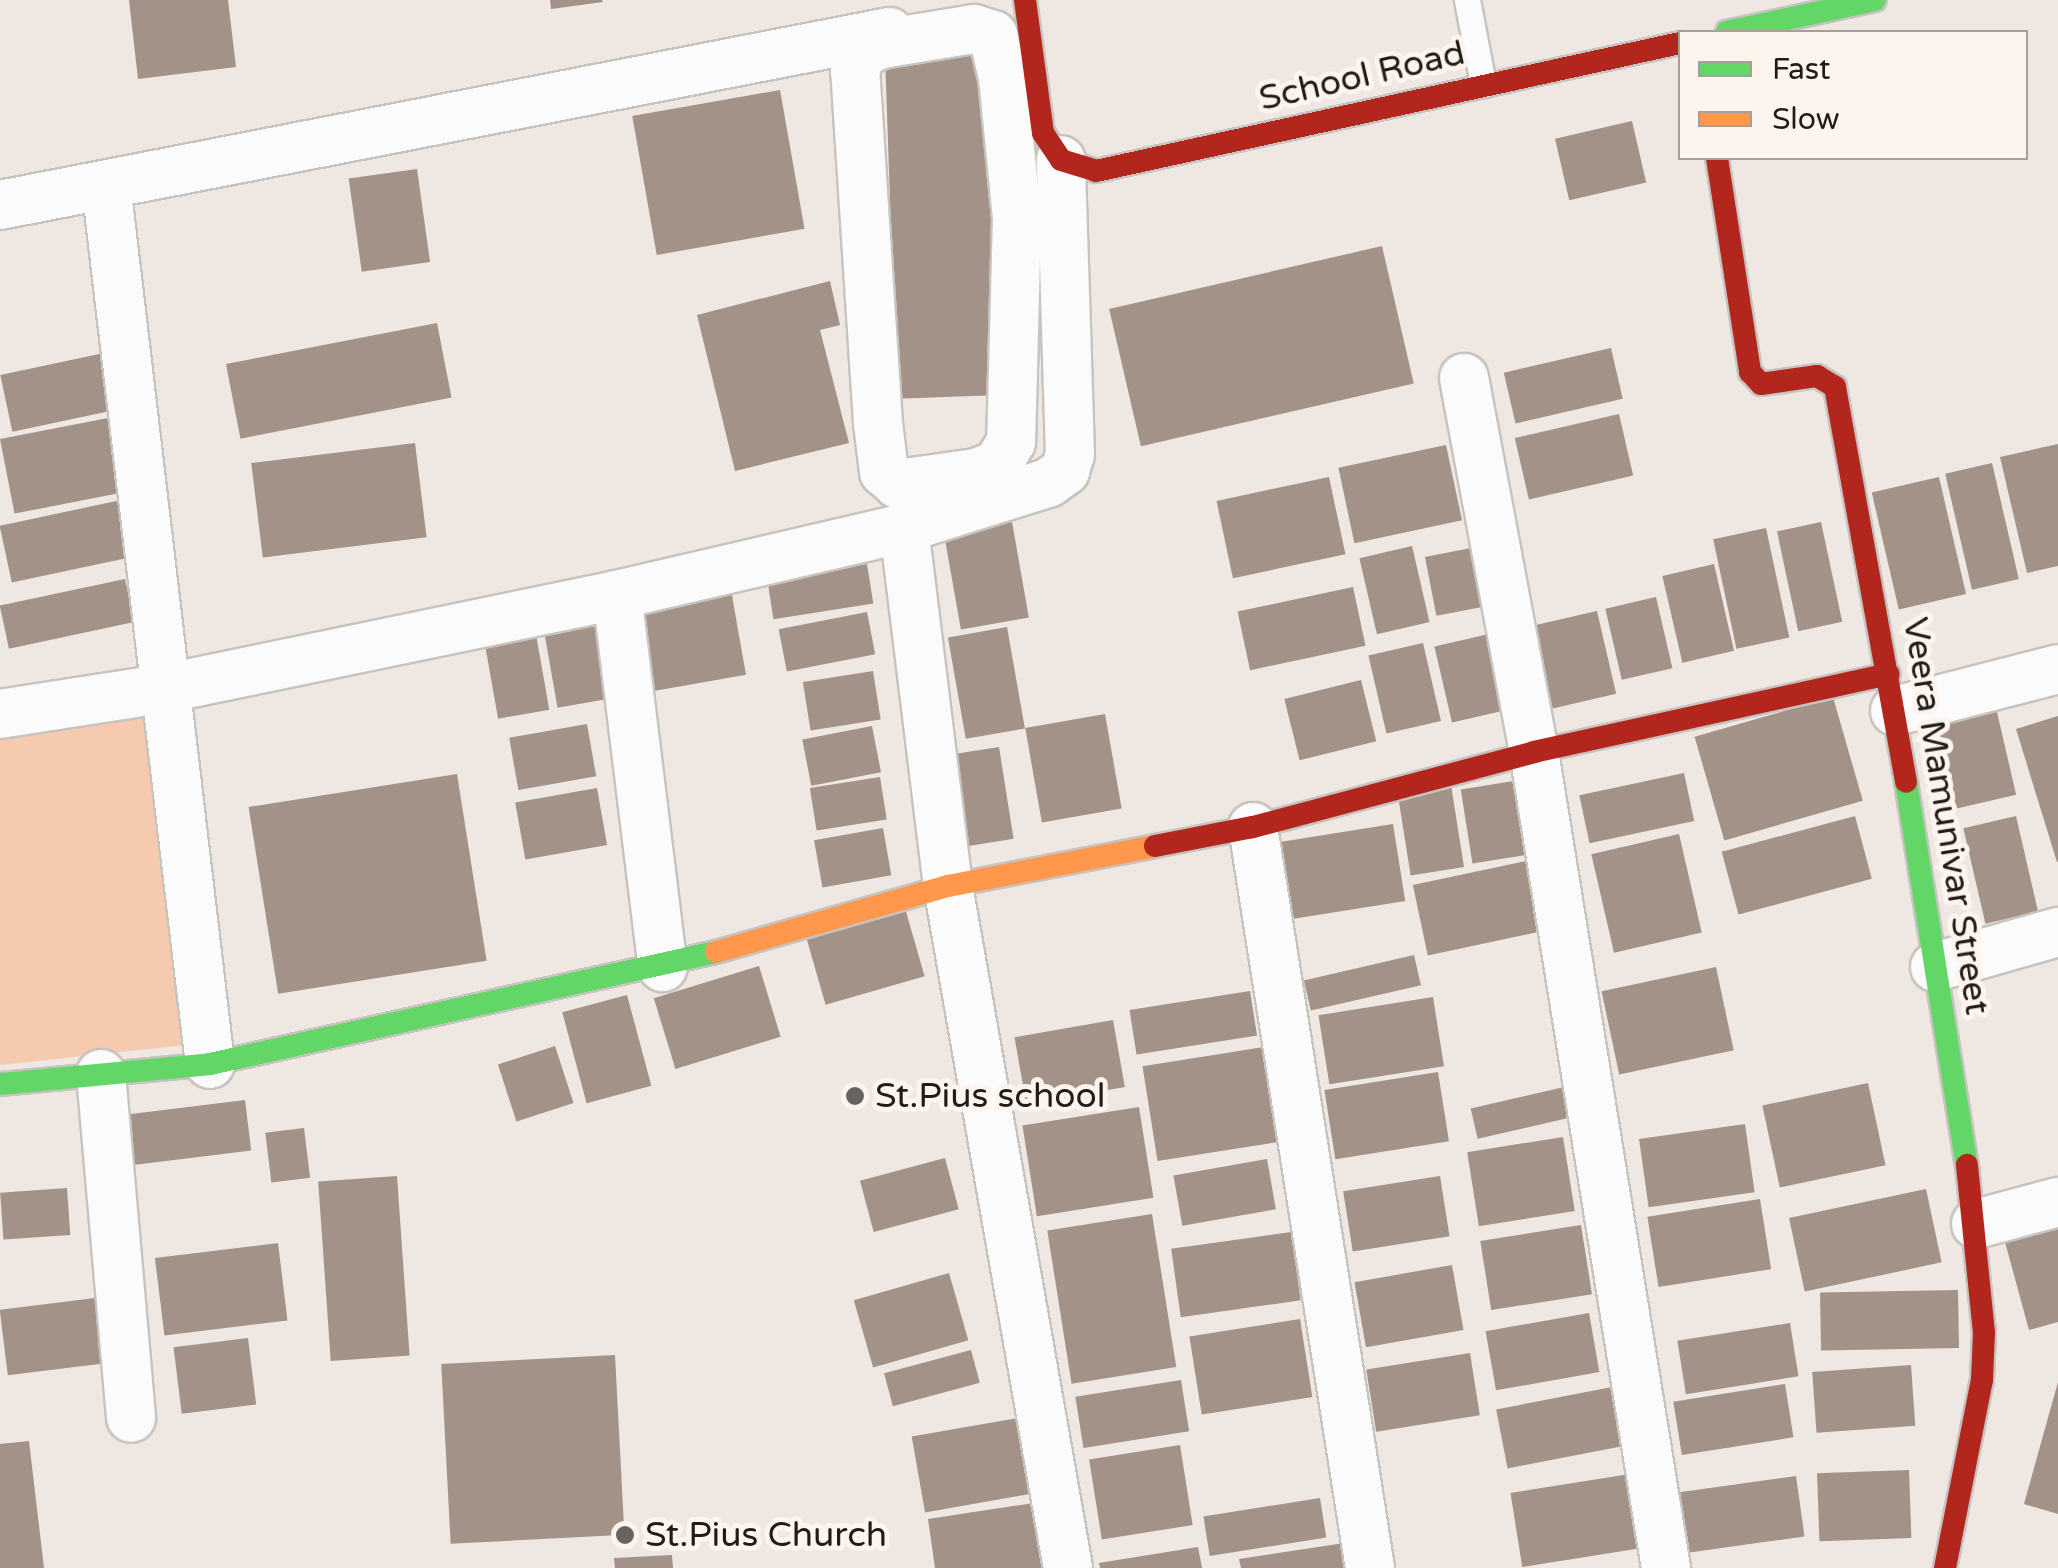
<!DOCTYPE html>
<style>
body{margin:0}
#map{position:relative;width:2058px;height:1568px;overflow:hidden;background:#eee7e2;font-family:"Varela Round",sans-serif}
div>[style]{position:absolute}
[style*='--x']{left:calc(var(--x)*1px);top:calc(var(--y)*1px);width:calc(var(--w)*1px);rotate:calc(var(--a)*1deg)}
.green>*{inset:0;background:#f5caaf}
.building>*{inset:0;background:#a29287;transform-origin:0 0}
.roads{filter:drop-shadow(2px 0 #c7c3bf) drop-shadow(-2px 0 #c7c3bf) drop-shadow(0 2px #c7c3bf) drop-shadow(0 -2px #c7c3bf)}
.lane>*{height:25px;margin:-12.5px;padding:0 12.5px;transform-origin:12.5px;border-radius:12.5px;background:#fcfbfb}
.street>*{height:48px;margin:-24px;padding:0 24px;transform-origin:24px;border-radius:24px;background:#fcfbfb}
.fast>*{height:22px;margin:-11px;padding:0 11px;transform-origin:11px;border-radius:11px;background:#63d668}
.slow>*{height:22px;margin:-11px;padding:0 11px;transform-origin:11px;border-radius:11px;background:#ff974d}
.jam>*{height:22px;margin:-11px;padding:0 11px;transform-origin:11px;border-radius:11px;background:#b3261e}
.dots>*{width:28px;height:28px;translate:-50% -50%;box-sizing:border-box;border:5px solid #fef4ee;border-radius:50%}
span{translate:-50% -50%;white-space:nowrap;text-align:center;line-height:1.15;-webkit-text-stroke:10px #fef4ee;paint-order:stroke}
.street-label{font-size:35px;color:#201c19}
.poi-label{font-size:35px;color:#201c19}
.left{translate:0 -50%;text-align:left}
.legend{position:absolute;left:1678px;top:30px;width:350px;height:130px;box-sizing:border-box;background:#fef4ee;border:2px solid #a59e99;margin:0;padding:12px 18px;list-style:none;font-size:30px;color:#201c19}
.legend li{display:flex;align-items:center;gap:20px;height:50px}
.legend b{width:50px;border:2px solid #a59e99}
</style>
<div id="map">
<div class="green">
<i style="clip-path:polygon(145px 713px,186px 1045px,0 1065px,0 736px)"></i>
</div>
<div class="building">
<i style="clip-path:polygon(129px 0,228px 0,236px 67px,138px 79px)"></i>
<i style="clip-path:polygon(550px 0,602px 0,603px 2px,551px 9px)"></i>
<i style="left:995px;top:54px;width:341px;height:110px;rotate:88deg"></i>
<i style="left:780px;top:90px;width:141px;height:150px;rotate:80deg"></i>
<i style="left:1632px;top:121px;width:63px;height:79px;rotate:77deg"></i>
<i style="left:417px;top:169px;width:94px;height:69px;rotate:82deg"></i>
<i style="left:1382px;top:246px;width:141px;height:280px;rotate:77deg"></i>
<i style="clip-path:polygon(830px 281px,840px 325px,820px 330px,849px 443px,735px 471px,697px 315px)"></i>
<i style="left:437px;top:323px;width:76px;height:215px;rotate:79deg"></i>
<i style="left:1611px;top:348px;width:52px;height:110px;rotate:77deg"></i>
<i style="left:104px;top:353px;width:58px;height:106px;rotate:78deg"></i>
<i style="left:1619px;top:414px;width:63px;height:107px;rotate:77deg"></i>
<i style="left:108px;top:418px;width:76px;height:110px;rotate:79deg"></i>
<i style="left:415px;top:443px;width:95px;height:165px;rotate:83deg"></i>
<i style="clip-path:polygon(2058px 444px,2058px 566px,2027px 573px,2000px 457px)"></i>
<i style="left:1446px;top:445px;width:77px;height:110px;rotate:78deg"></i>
<i style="left:1992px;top:463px;width:119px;height:48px;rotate:77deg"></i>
<i style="left:1329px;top:477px;width:79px;height:115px;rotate:78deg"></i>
<i style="left:1939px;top:477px;width:120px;height:69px;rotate:77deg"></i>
<i style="left:121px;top:500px;width:58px;height:124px;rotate:78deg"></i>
<i style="left:1012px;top:522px;width:97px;height:69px;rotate:80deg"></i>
<i style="left:1821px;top:522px;width:102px;height:45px;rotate:78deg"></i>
<i style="left:1766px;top:528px;width:112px;height:54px;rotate:78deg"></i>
<i style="left:1412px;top:546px;width:78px;height:54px;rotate:77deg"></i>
<i style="left:1476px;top:547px;width:60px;height:52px;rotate:79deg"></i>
<i style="left:867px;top:564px;width:40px;height:101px;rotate:81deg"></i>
<i style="left:1714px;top:564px;width:89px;height:53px;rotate:77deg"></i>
<i style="left:125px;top:579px;width:44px;height:128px;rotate:78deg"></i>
<i style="left:1353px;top:587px;width:60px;height:118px;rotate:78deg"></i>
<i style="left:731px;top:590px;width:86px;height:92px;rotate:80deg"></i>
<i style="left:1656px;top:597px;width:73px;height:52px;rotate:77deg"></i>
<i style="left:1597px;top:611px;width:85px;height:65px;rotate:77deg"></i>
<i style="left:867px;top:612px;width:43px;height:90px;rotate:79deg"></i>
<i style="left:594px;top:615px;width:85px;height:52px;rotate:80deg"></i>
<i style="left:534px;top:623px;width:88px;height:52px;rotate:80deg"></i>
<i style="left:1007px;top:627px;width:103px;height:60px;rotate:80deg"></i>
<i style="left:1489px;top:634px;width:78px;height:56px;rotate:77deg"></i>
<i style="left:1423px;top:643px;width:80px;height:56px;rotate:77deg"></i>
<i style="left:873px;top:671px;width:49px;height:71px;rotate:81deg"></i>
<i style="left:1361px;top:680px;width:63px;height:79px;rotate:76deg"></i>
<i style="left:1833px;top:697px;width:108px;height:144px;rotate:74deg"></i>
<i style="left:1997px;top:712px;width:85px;height:61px;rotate:77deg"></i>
<i style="left:1105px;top:714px;width:96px;height:81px;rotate:80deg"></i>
<i style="clip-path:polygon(2058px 716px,2058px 862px,2057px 862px,2016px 729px)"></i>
<i style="left:587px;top:724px;width:53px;height:79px;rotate:80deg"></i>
<i style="left:872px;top:726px;width:47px;height:71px;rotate:79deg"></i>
<i style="left:999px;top:747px;width:93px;height:58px;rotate:81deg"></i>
<i style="left:1684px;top:773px;width:49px;height:107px;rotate:78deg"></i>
<i style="left:457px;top:774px;width:189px;height:211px;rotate:81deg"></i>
<i style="left:880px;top:777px;width:43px;height:71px;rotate:81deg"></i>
<i style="left:1520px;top:780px;width:75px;height:60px;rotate:81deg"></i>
<i style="left:1451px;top:785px;width:83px;height:54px;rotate:81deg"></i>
<i style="left:597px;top:788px;width:58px;height:83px;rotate:80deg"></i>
<i style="left:1855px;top:816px;width:65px;height:138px;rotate:75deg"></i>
<i style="left:2016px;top:816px;width:98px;height:54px;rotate:77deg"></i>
<i style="left:1393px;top:824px;width:78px;height:113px;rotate:81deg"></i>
<i style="left:883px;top:828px;width:48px;height:70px;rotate:80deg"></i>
<i style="left:1679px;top:834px;width:101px;height:90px;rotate:77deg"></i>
<i style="left:1540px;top:858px;width:72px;height:130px;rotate:78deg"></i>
<i style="left:905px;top:908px;width:71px;height:103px;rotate:74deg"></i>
<i style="left:1414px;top:955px;width:31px;height:113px;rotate:77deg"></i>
<i style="left:759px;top:966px;width:74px;height:110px;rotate:73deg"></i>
<i style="left:1716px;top:967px;width:85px;height:117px;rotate:78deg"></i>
<i style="left:1250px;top:991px;width:45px;height:122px;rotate:81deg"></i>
<i style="left:627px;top:995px;width:94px;height:67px;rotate:75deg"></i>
<i style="left:1433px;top:997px;width:70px;height:116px;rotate:81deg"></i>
<i style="left:1113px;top:1020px;width:68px;height:100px;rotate:80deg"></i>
<i style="left:555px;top:1046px;width:60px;height:60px;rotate:72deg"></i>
<i style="left:1264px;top:1047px;width:96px;height:123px;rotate:81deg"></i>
<i style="left:1438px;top:1072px;width:70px;height:115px;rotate:81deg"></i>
<i style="left:1868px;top:1083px;width:84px;height:108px;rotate:78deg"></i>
<i style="left:1573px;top:1085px;width:31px;height:105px;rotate:77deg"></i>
<i style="left:245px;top:1100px;width:51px;height:123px;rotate:83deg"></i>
<i style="left:1139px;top:1107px;width:92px;height:118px;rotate:81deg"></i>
<i style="left:1745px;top:1124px;width:69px;height:107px;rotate:82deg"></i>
<i style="left:304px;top:1128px;width:50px;height:39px;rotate:83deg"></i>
<i style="left:1563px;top:1137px;width:75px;height:97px;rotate:81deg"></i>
<i style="left:945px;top:1158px;width:53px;height:88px;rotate:75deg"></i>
<i style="left:1267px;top:1159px;width:51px;height:95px;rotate:80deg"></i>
<i style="left:397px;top:1176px;width:180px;height:79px;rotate:86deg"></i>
<i style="left:1440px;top:1176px;width:61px;height:98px;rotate:81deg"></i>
<i style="left:67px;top:1188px;width:47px;height:67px;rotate:86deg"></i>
<i style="left:1926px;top:1189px;width:75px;height:140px;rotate:78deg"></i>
<i style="left:1760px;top:1199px;width:71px;height:114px;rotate:81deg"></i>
<i style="left:1152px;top:1214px;width:155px;height:106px;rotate:81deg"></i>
<i style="clip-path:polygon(2058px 1216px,2058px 1322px,2029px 1330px,2002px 1231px)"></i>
<i style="left:1581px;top:1225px;width:70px;height:102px;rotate:81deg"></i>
<i style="left:1291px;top:1232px;width:69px;height:121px;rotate:82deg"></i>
<i style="left:278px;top:1243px;width:78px;height:124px;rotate:83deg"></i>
<i style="left:1452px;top:1265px;width:66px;height:99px;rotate:80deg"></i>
<i style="left:949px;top:1273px;width:70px;height:99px;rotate:74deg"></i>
<i style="left:1958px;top:1290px;width:58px;height:138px;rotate:89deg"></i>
<i style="left:95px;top:1298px;width:66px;height:96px;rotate:83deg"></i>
<i style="left:1589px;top:1313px;width:60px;height:105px;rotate:80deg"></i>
<i style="left:1300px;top:1319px;width:79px;height:112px;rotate:81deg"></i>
<i style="left:1790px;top:1323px;width:54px;height:114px;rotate:81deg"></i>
<i style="left:248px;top:1338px;width:67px;height:75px;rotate:83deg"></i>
<i style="left:971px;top:1350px;width:34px;height:90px;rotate:75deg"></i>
<i style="left:1470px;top:1353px;width:63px;height:105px;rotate:81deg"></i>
<i style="left:615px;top:1355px;width:180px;height:174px;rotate:87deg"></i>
<i style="left:1911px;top:1365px;width:61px;height:99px;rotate:86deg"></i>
<i style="left:1181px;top:1380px;width:52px;height:107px;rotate:81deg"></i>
<i style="clip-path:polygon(2058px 1382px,2058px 1514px,2024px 1504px)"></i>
<i style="left:1785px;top:1384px;width:54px;height:113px;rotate:81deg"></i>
<i style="left:1612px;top:1387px;width:60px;height:118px;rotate:79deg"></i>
<i style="left:1023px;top:1417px;width:77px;height:113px;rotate:80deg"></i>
<i style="clip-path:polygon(29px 1441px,44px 1568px,0 1568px,0 1444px)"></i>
<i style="left:1180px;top:1445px;width:81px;height:92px;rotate:81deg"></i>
<i style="left:1909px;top:1470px;width:68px;height:92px;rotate:88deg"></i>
<i style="left:1630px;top:1474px;width:75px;height:121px;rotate:81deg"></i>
<i style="left:1796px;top:1476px;width:61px;height:123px;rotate:82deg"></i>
<i style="left:1320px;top:1498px;width:40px;height:118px;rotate:81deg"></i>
<i style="clip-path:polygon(1040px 1502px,1050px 1568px,935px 1568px,928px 1519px)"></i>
<i style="clip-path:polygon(1351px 1542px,1355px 1568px,1241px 1568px,1239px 1559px)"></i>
<i style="clip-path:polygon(1198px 1547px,1202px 1568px,1100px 1568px,1099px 1563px)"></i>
<i style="clip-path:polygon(672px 1555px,673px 1568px,615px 1568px,614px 1558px)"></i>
</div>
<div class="roads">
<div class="lane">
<i style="--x:1467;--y:0;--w:86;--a:79.2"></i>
</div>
<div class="street">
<i style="--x:974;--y:29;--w:20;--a:18"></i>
<i style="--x:993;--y:35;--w:44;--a:76.9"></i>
<i style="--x:1003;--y:78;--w:141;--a:84.3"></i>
<i style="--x:1017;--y:218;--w:224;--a:91.5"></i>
<i style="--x:1011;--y:442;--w:27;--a:121"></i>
<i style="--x:997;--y:465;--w:22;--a:159"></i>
<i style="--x:976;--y:473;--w:79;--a:172"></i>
<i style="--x:898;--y:484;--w:18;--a:-139"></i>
<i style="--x:884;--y:472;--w:49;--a:-97"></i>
<i style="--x:878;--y:423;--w:352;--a:-93.7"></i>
<i style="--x:855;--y:72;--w:20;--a:-72"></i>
<i style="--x:861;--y:53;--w:23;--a:-23"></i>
<i style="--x:882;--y:44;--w:93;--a:-9.3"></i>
<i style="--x:106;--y:185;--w:885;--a:83.25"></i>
<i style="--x:0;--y:205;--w:906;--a:-11.01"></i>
<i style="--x:1464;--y:378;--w:380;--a:79.4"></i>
<i style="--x:1534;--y:752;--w:827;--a:80.81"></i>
<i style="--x:904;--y:528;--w:361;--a:83"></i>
<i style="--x:948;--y:886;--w:692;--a:80.02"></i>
<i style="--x:617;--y:595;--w:375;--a:83"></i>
<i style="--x:1895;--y:711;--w:168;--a:-14.4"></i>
<i style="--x:0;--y:714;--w:170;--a:-8.8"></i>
<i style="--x:168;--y:688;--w:459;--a:-11.7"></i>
<i style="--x:617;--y:595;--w:295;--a:-13.1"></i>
<i style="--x:904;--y:528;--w:151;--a:-17.4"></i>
<i style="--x:1048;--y:483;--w:21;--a:-35"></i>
<i style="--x:1065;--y:471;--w:18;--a:-74"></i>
<i style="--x:1070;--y:454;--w:294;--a:-91.8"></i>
<i style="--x:1253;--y:827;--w:750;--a:81.03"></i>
<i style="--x:1935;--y:967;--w:128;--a:-15.9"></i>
<i style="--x:101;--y:1074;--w:345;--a:85"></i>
<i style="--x:1976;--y:1224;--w:85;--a:-15"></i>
</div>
<div class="fast">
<i style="--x:1727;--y:32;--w:151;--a:-12.2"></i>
<i style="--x:1906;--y:782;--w:388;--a:81"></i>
<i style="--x:0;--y:1084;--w:211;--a:-5.4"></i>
<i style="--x:210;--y:1064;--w:518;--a:-12.48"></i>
</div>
<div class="slow">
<i style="--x:716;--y:952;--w:241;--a:-15.9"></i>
<i style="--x:948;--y:886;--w:211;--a:-10.9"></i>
</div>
<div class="jam">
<i style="--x:1025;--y:0;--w:134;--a:82.3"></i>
<i style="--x:1043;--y:133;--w:32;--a:56"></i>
<i style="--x:1061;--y:160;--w:37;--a:17"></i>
<i style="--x:1096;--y:171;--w:598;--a:-12.36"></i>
<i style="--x:1717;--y:158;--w:217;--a:81.2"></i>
<i style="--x:1750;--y:372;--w:16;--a:47"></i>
<i style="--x:1761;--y:384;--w:57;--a:-8.1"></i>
<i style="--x:1817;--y:376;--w:21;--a:31"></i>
<i style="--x:1835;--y:387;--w:401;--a:79.8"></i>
<i style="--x:1155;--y:846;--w:100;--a:-11"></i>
<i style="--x:1253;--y:827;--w:291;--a:-14.9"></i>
<i style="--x:1534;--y:752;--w:363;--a:-12.4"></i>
<i style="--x:1945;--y:1568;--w:192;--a:-78.9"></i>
<i style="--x:1982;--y:1380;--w:47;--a:-87.6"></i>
<i style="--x:1984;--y:1333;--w:169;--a:-95.8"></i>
</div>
</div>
<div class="dots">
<i style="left:855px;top:1096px;background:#68635f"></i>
<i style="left:625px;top:1535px;background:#68635f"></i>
</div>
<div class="street-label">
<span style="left:1362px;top:76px;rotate:-13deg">School Road</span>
<span style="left:1946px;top:816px;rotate:81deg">Veera Mamunivar Street</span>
</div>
<div class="poi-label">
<span class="left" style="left:875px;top:1096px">St.Pius school</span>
<span class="left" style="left:645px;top:1535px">St.Pius Church</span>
</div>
<ul class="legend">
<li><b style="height:12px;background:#63d668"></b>Fast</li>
<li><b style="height:12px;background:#ff974d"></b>Slow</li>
</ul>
</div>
